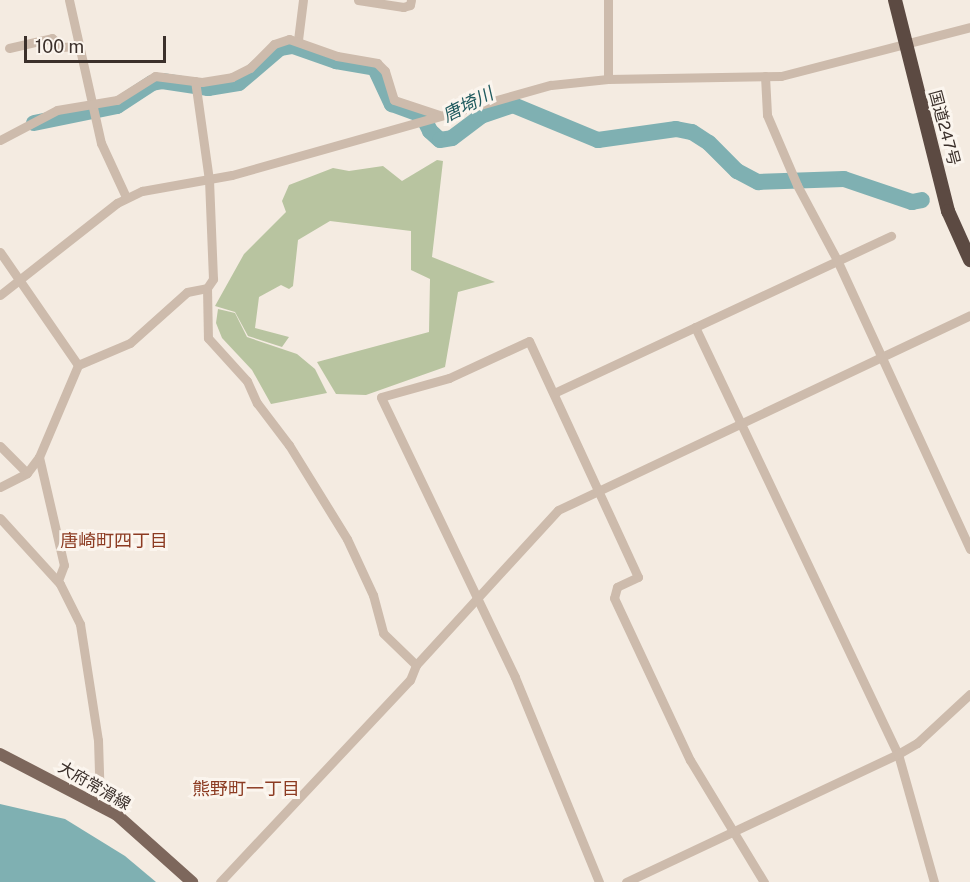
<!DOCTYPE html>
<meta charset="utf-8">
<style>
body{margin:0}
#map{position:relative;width:970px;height:882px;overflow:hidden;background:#f4ebe1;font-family:"Public Sans","Noto Sans JP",sans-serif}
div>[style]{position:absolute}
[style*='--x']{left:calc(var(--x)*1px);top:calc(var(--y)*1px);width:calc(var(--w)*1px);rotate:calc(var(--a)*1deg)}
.green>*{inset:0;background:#b8c4a0}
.water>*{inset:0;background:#7fb0b2}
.river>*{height:16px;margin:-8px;padding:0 8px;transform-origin:8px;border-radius:8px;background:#7fb0b2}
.minor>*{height:9px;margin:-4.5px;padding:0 4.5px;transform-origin:4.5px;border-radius:4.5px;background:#cdbbac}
.major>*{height:12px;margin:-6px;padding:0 6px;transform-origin:6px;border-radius:6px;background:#7d675c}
.highway>*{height:14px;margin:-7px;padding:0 7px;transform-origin:7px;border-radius:7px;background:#5c4a42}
span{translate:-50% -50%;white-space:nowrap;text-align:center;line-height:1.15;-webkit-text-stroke:6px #fbf5ee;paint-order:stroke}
.street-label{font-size:16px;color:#3b302b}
.water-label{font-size:18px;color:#1f5a5e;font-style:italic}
.neighbourhood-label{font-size:18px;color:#8c3b22}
.scale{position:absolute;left:24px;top:36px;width:142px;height:27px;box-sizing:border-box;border:3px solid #3b302b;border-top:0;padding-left:8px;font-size:18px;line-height:21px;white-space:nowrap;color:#3b302b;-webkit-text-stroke:4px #fbf5ee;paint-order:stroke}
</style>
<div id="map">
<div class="green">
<i style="clip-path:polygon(437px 160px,443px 161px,432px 257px,495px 282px,458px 292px,445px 367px,366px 395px,336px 394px,317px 362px,429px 332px,430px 279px,411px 270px,411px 231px,330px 221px,298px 240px,293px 286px,289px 289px,281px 285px,259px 297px,255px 328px,289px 337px,282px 347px,248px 336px,235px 312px,215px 306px,244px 254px,286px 212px,282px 201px,289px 185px,333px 168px,349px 171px,383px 166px,402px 181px)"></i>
<i style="clip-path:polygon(218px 309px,235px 313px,247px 337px,297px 354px,315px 369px,327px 393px,271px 404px,252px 370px,222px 338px,216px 323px)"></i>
</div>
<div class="water">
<i style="clip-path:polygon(0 804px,65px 819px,125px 856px,156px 882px,0 882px)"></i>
</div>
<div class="river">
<i style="--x:34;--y:123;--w:85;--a:-11.6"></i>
<i style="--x:117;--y:106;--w:42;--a:-33.3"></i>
<i style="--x:152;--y:83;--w:10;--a:-11"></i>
<i style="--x:162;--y:81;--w:47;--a:8.7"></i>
<i style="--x:208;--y:88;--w:31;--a:-9"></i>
<i style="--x:239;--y:83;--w:54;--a:-40.5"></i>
<i style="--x:280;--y:48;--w:13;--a:-9"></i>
<i style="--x:293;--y:46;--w:46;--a:19.2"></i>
<i style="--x:336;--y:61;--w:40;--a:10"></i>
<i style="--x:375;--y:68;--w:40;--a:65"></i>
<i style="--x:392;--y:104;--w:32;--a:20"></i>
<i style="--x:422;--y:115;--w:18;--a:63"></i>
<i style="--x:430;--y:131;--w:13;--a:42"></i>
<i style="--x:440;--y:140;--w:12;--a:-9"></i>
<i style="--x:452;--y:138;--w:36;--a:-37"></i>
<i style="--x:481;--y:116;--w:34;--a:-19"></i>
<i style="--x:513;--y:105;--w:92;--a:22.4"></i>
<i style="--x:598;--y:140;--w:79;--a:-8"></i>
<i style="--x:676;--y:129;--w:16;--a:11"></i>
<i style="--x:692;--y:132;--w:20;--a:33"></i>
<i style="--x:709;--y:143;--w:40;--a:45"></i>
<i style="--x:737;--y:171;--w:24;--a:28"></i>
<i style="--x:758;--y:182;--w:86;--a:-2"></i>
<i style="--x:844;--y:179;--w:72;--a:18.7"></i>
<i style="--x:912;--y:202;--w:10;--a:-11"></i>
</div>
<div class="minor">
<i style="--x:69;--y:0;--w:147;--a:77.4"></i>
<i style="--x:101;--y:143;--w:60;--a:65.2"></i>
<i style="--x:358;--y:0;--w:46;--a:8.8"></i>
<i style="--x:403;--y:7;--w:7;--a:-16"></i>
<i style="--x:410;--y:5;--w:5;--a:-79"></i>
<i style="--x:608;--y:0;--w:79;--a:90"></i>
<i style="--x:298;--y:40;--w:40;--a:-82.9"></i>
<i style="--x:9;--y:48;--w:44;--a:-13.1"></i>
<i style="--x:52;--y:38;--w:13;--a:42"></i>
<i style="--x:62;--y:47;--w:15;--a:-4"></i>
<i style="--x:765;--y:76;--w:39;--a:87"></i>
<i style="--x:767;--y:115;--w:76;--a:66.8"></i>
<i style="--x:797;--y:185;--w:85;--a:61.9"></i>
<i style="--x:837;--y:260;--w:318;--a:65.3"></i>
<i style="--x:0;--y:140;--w:64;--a:-27.8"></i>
<i style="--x:57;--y:110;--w:61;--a:-9.5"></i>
<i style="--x:117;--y:100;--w:45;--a:-32.3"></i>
<i style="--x:155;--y:76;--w:47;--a:7.3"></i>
<i style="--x:202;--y:82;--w:30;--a:-9"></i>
<i style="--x:232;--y:77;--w:20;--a:-27"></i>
<i style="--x:250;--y:68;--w:34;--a:-45"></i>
<i style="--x:274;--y:44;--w:16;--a:-18"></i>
<i style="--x:289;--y:39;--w:51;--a:19.5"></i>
<i style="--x:337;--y:56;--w:41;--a:9.9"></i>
<i style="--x:377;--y:63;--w:11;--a:45"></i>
<i style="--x:385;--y:71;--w:30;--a:73"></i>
<i style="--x:394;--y:100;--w:47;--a:18.4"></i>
<i style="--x:0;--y:252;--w:137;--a:55.4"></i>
<i style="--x:207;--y:288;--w:50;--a:88.9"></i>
<i style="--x:208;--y:338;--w:58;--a:47.8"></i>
<i style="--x:247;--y:381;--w:24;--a:66"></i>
<i style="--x:257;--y:403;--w:53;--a:52.7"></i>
<i style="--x:289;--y:445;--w:110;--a:58.3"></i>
<i style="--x:347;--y:539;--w:62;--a:65.1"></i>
<i style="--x:373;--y:595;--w:39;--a:75"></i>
<i style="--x:383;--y:633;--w:46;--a:44.1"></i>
<i style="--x:0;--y:295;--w:149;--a:-38.2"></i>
<i style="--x:117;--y:203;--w:28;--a:-26"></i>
<i style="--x:142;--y:191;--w:91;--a:-10.1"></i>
<i style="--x:232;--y:175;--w:331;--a:-15.8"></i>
<i style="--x:551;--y:85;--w:57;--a:-6"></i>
<i style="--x:608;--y:79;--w:173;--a:-1"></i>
<i style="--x:781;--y:76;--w:195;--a:-14.5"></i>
<i style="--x:695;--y:327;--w:473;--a:64.6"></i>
<i style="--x:898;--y:754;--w:133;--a:74.3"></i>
<i style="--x:554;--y:393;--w:372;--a:-25"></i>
<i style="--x:0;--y:446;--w:38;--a:45"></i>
<i style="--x:39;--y:457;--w:111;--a:77"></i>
<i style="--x:64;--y:565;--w:17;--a:111"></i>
<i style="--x:0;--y:487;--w:30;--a:-27"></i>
<i style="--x:27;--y:473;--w:20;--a:-53"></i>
<i style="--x:39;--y:457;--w:100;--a:-67"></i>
<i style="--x:78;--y:365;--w:56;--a:-22.9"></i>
<i style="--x:130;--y:343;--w:76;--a:-41.8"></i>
<i style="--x:187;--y:292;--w:20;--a:-11"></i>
<i style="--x:207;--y:288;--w:11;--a:-56"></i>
<i style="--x:213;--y:279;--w:99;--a:-92.3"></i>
<i style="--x:209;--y:180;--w:100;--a:-98"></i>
<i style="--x:0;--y:518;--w:89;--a:47.7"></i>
<i style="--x:60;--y:584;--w:45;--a:63.4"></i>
<i style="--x:80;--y:624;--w:117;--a:81.2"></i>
<i style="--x:98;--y:740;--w:65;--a:88.2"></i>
<i style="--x:220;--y:882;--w:277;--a:-46.8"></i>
<i style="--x:410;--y:680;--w:16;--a:-68"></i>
<i style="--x:416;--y:665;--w:210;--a:-47.5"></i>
<i style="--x:558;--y:510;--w:456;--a:-25.3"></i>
<i style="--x:599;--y:882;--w:222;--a:-112.3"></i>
<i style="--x:515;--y:677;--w:310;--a:-115.6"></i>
<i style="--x:381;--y:397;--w:71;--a:-15.6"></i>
<i style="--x:449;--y:378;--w:88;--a:-24.8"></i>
<i style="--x:529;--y:341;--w:260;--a:65.2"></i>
<i style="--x:638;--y:577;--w:23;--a:155"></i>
<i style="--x:617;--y:587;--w:11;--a:105"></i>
<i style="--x:614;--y:598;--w:179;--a:64.9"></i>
<i style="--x:690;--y:760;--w:143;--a:58.8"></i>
<i style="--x:626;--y:882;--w:301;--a:-25.2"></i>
<i style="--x:898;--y:754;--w:22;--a:-30"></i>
<i style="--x:917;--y:743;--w:72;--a:-42.8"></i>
</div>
<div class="major">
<i style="--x:0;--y:754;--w:132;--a:27.5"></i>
<i style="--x:117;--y:815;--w:101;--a:41.8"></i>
</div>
<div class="highway">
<i style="--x:895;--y:0;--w:218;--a:75.9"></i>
<i style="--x:948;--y:211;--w:54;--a:65.8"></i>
</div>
<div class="street-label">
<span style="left:944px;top:128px;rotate:75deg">国道247号</span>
<span style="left:94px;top:786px;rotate:30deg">大府常滑線</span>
</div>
<div class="water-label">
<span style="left:468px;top:105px;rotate:-27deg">唐埼川</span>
</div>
<div class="neighbourhood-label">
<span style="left:114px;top:541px">唐崎町四丁目</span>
<span style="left:246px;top:789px">熊野町一丁目</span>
</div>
<div class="scale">100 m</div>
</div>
